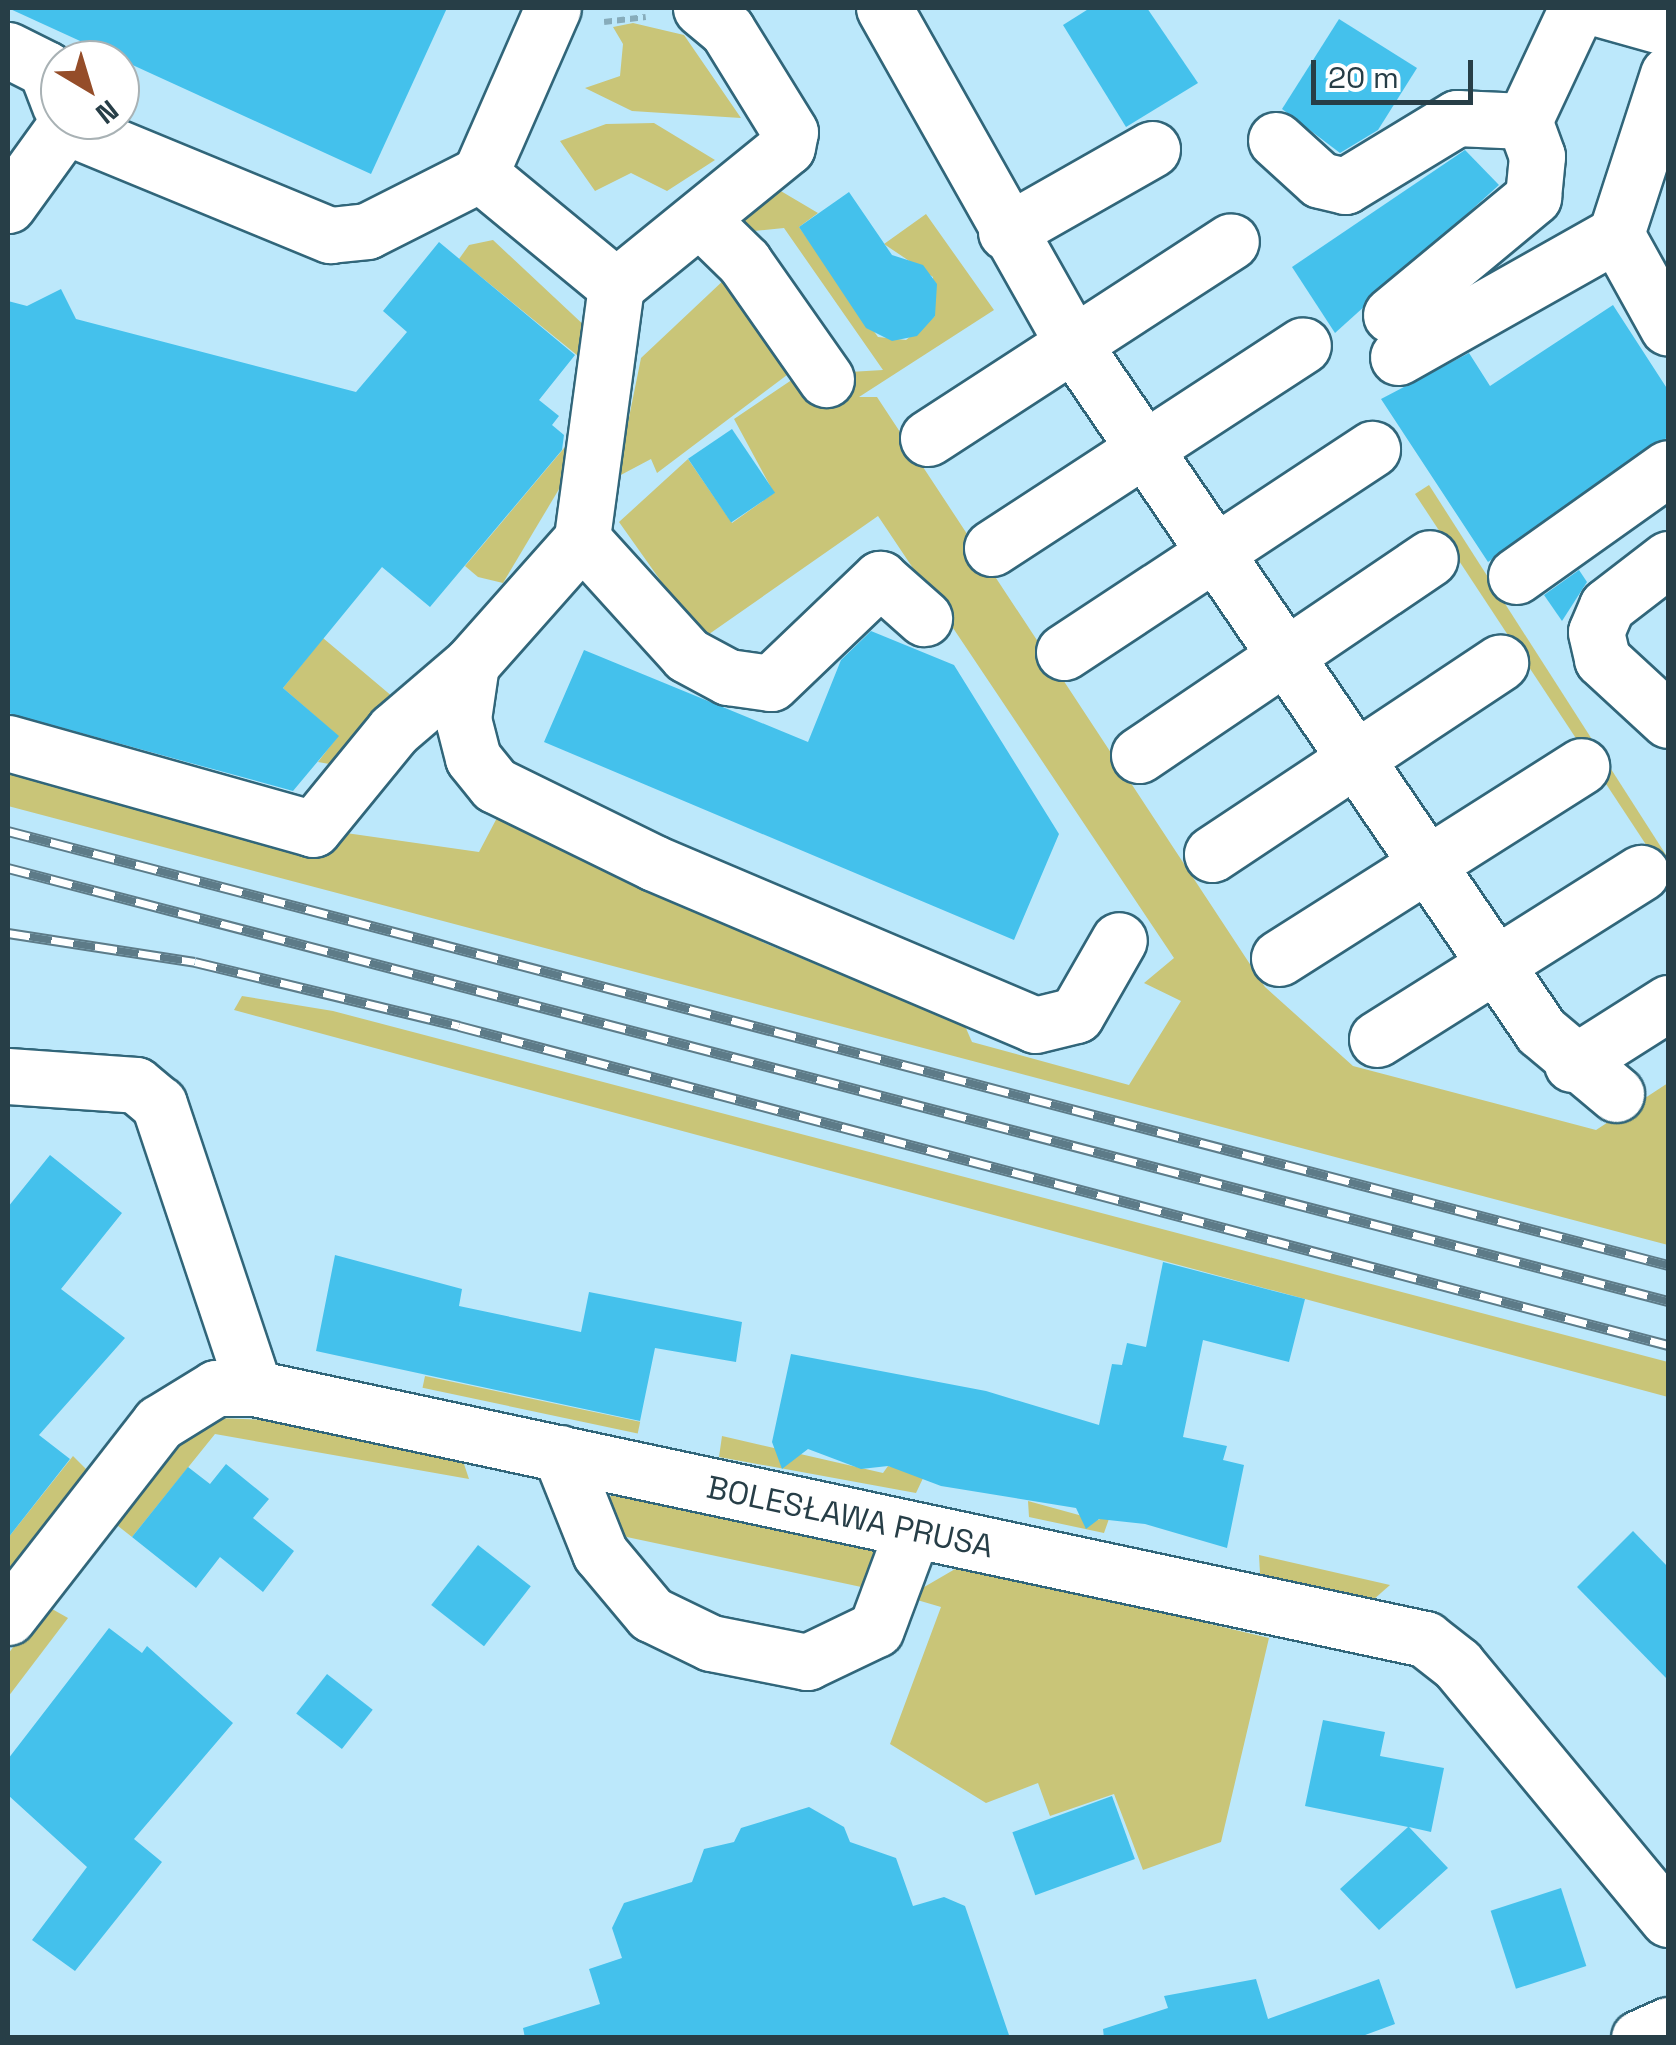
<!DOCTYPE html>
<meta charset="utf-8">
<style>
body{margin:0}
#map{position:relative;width:1676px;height:2045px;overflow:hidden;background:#bce8fb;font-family:"Space Grotesk",sans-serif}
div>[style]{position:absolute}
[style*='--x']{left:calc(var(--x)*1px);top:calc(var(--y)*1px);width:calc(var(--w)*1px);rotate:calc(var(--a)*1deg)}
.green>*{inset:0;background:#c9c578;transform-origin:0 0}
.building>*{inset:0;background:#44c1ec;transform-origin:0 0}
.path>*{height:6px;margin-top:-3px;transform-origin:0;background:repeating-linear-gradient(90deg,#87acbb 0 8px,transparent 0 13px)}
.roads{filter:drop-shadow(2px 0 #31667a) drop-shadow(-2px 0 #31667a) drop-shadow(0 2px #31667a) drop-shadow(0 -2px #31667a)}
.minor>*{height:55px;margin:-27.5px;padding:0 27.5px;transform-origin:27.5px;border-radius:27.5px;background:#fff}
.rail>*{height:11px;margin-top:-5.5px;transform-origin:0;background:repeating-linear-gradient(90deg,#fff 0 22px,#5d7b88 0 44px);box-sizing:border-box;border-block:2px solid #5d7b88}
span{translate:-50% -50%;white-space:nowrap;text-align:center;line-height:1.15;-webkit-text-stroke:8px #fff;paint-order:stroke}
.street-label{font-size:32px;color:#273e47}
.frame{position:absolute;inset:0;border:10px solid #273e47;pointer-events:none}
.north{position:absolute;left:40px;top:40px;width:100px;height:100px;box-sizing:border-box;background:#fff;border:2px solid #a9b2b5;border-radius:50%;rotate:142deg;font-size:28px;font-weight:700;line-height:40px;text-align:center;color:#273e47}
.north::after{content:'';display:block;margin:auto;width:35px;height:45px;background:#954d29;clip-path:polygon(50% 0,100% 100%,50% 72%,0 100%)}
.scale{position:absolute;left:1311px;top:60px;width:162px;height:45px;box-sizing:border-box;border:5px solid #273e47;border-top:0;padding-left:12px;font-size:30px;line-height:35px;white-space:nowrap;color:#273e47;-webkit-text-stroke:8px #fff;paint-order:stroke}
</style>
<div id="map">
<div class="green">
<i style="clip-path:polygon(633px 23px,684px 35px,741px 118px,632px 111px,585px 88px,620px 76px,623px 44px,613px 27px)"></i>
<i style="clip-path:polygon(654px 123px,715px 160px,667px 191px,631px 173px,595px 191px,560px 141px,606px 124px)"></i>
<i style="clip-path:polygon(774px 187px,818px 213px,799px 227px,878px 337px,906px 340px,935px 316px,933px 277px,884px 244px,926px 214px,994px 310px,859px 397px,877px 397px,1265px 987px,1353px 1066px,1596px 1130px,1668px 1083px,1668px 1245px,8px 806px,8px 760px,333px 850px,346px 833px,479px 852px,499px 814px,754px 926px,762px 942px,965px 1026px,972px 1042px,1129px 1085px,1181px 1001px,1144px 983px,1174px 958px,878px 516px,702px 639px,619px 522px,688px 459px,732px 523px,774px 493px,734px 419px,799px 375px,883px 370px,784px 228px,743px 232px,735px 223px)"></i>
<i style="clip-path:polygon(493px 240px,587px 328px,583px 360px,459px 259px,469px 245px)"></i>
<i style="clip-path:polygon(726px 278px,795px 369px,657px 473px,651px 459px,617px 477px,641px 358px)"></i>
<i style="clip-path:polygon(570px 441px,571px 469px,503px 583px,478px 577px,465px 566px)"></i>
<i style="clip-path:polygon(1429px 485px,1668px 858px,1668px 878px,1415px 494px)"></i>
<i style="clip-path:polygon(323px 638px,406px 708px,341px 766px,318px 762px,338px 736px,283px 688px)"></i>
<i style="clip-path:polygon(242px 996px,333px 1011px,1668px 1362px,1668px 1397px,234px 1010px)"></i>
<i style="left:425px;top:1376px;width:220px;height:12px;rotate:12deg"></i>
<i style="clip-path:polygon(216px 1418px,266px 1420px,463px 1461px,469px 1479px,215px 1434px,132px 1537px,113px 1522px,170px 1449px)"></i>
<i style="clip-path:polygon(722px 1436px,883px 1473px,888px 1466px,925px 1474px,916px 1493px,719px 1457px)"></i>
<i style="clip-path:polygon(73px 1456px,89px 1472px,8px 1573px,8px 1538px)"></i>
<i style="clip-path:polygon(614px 1494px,879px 1547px,866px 1588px,608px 1533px,603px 1501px)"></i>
<i style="clip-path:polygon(1028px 1501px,1097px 1520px,1110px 1516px,1104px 1533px,1029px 1517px)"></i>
<i style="clip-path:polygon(1259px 1555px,1390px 1585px,1373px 1600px,1260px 1574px)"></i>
<i style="clip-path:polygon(962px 1565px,1269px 1638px,1221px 1842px,1143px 1870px,1114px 1794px,1050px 1816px,1038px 1783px,986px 1803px,890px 1744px,941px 1607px,907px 1597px)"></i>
<i style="clip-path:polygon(45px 1605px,68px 1618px,8px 1697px,8px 1654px)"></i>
</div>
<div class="building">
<i style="clip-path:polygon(8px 8px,447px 8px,371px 174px)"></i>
<i style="clip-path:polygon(1090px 8px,1147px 8px,1198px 83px,1126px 127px,1063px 25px)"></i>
<i style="clip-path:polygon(1339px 19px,1417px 68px,1378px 130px,1340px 153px,1282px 109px)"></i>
<i style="clip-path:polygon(1465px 150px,1499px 185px,1335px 333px,1292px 267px)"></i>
<i style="clip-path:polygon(849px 192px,892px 255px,923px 265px,937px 284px,935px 316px,917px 336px,892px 341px,866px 328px,799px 227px)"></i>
<i style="clip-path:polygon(439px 242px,575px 355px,539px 400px,559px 416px,552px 425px,564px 435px,562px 450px,430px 607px,382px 567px,283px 688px,339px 736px,293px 791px,8px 713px,8px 301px,27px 306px,61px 289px,76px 319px,356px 392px,407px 332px,383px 311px)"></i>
<i style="clip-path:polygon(1613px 305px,1668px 390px,1668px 437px,1488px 562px,1381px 399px,1469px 353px,1490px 386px)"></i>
<i style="left:732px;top:429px;width:77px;height:53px;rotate:56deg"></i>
<i style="clip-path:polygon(1579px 570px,1587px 582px,1562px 621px,1544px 595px)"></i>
<i style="clip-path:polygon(871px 631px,954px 665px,1059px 834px,1014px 940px,544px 742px,584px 650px,808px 742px,841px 660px)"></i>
<i style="clip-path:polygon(50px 1155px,122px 1213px,61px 1289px,125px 1338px,39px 1435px,70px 1459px,8px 1538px,8px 1207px)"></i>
<i style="clip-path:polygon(335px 1255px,462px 1289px,459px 1306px,581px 1332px,589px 1292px,742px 1322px,736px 1362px,655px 1348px,640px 1421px,316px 1351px)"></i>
<i style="clip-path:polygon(1163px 1262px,1305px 1299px,1289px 1362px,1203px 1340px,1183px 1437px,1227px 1446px,1223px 1460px,1244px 1465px,1227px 1548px,1145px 1524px,1099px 1519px,1086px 1529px,1076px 1508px,941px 1486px,888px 1466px,861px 1469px,808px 1449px,782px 1469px,772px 1442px,791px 1354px,986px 1391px,1099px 1425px,1112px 1364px,1122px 1365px,1127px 1343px,1146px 1347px)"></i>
<i style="clip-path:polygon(226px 1464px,269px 1499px,253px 1518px,294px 1551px,263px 1592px,220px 1557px,196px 1588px,132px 1537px,188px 1467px,210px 1484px)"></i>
<i style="clip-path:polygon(1633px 1531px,1668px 1567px,1668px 1680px,1577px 1587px)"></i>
<i style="left:478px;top:1545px;width:67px;height:76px;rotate:38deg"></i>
<i style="clip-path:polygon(109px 1628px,142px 1653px,147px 1646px,233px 1723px,134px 1839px,162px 1862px,75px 1971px,32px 1940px,87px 1867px,8px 1795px,8px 1759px)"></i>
<i style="left:327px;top:1674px;width:58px;height:50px;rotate:38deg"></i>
<i style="clip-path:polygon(1323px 1720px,1385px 1732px,1380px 1756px,1444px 1768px,1431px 1832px,1409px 1827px,1448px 1868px,1379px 1930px,1340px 1889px,1408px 1827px,1305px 1806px)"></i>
<i style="left:1112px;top:1796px;width:67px;height:106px;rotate:70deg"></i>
<i style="clip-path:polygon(809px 1807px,844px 1827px,850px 1842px,896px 1858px,913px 1906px,944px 1897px,965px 1906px,1010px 2038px,525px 2038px,523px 2028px,600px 2004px,589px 1969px,622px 1958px,612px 1928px,624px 1903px,692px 1882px,704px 1849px,734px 1842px,741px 1828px)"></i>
<i style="left:1561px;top:1888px;width:82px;height:74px;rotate:72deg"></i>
<i style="clip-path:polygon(1256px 1979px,1268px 2019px,1379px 1979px,1395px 2024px,1357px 2038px,1104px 2038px,1103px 2029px,1168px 2008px,1164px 1996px)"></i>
</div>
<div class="path">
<i style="--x:604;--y:22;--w:42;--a:-6.8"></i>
</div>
<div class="roads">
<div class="minor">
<i style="--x:884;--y:8;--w:386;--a:60.6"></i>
<i style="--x:1073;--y:344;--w:831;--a:55.74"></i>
<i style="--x:1541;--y:1031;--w:98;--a:40"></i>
<i style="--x:1597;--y:8;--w:74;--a:15.7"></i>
<i style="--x:8;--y:50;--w:42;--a:26.6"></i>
<i style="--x:46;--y:69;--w:39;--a:69"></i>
<i style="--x:1668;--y:74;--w:168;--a:108"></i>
<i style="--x:1616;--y:234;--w:107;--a:61"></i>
<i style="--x:1276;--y:140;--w:59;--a:42.3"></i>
<i style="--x:1320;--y:180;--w:26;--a:13"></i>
<i style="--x:1345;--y:186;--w:131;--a:-31.3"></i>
<i style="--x:1457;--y:118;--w:67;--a:2.6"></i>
<i style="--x:480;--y:174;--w:176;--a:39.5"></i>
<i style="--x:616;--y:286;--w:220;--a:-39.1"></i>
<i style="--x:787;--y:147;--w:15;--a:-79"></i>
<i style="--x:790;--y:132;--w:120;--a:-121.7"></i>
<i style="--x:727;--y:30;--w:34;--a:-140"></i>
<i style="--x:8;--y:205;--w:97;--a:-54.2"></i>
<i style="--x:65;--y:126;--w:287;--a:22.4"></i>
<i style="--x:330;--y:235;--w:37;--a:-6"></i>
<i style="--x:367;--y:231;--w:127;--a:-26.8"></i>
<i style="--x:480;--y:174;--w:181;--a:-66.3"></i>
<i style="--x:700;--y:219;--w:62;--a:44.3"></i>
<i style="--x:744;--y:262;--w:143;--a:55"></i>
<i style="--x:1006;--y:232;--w:168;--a:-29.6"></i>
<i style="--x:616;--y:286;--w:255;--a:97.7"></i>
<i style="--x:582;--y:539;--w:156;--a:47.8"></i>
<i style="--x:687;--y:655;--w:47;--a:28.2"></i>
<i style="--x:728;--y:677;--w:43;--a:7.9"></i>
<i style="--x:771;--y:683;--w:151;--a:-43.7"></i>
<i style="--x:880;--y:579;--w:59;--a:41.6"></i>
<i style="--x:1391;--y:315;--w:185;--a:-39.7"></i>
<i style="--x:1533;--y:197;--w:41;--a:-84.4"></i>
<i style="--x:1537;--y:156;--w:37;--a:-110"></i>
<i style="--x:1524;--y:121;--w:125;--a:-64.9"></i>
<i style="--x:1398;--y:357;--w:250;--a:-29.4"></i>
<i style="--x:928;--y:438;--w:361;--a:-33"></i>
<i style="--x:582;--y:539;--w:167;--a:131.6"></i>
<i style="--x:471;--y:664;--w:56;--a:98.3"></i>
<i style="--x:463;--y:719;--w:40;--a:75.6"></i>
<i style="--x:473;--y:758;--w:35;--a:51"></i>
<i style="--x:495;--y:785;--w:177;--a:26.1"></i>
<i style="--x:654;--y:863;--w:414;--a:23"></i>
<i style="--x:1035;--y:1025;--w:42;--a:-13.7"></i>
<i style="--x:1076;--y:1015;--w:86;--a:-60.2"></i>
<i style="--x:992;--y:548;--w:371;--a:-33.1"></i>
<i style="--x:1668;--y:559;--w:77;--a:142.4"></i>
<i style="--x:1607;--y:606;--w:28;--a:113"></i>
<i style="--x:1596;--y:632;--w:28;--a:77"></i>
<i style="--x:1602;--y:659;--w:90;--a:42.7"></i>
<i style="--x:1516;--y:576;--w:186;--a:-35.4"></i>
<i style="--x:1064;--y:652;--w:369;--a:-33.4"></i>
<i style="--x:8;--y:743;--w:317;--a:15.7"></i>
<i style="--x:313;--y:829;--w:128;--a:-50.7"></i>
<i style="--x:394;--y:730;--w:101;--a:-40.6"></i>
<i style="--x:1139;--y:755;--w:351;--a:-34.1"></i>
<i style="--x:1212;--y:854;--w:346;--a:-33.6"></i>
<i style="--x:1279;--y:958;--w:358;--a:-32.4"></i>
<i style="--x:1377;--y:1039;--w:312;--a:-32.2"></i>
<i style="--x:1572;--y:1064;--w:114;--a:-32.4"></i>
<i style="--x:8;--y:1076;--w:128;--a:4"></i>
<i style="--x:136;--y:1085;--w:30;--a:40"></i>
<i style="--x:159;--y:1104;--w:299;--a:71.5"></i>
<i style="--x:560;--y:1453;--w:108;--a:68.2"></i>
<i style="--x:600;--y:1553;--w:80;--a:50.1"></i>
<i style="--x:651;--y:1614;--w:67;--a:25.8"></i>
<i style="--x:711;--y:1643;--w:98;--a:11.2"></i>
<i style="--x:807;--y:1662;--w:76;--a:-25.6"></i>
<i style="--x:876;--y:1629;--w:103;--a:-69.6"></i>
<i style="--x:8;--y:1617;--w:246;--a:-52.1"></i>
<i style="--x:159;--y:1423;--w:67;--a:-31.6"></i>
<i style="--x:216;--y:1388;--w:38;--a:0"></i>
<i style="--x:254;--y:1388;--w:1198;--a:12.1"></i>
<i style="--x:1425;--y:1639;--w:41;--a:38"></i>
<i style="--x:1457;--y:1664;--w:331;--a:50.4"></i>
<i style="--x:1639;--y:2038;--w:32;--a:-24"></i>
</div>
</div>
<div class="rail">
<i style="--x:8;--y:831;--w:1716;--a:14.65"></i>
<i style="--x:8;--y:868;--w:1716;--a:14.62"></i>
<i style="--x:8;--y:933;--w:189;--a:8.8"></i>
<i style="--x:195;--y:962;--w:272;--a:13.6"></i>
<i style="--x:459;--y:1026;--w:1250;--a:14.78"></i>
</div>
<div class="street-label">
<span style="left:850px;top:1517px;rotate:12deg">BOLESŁAWA PRUSA</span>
</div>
<div class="frame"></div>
<div class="north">N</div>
<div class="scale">20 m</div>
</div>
